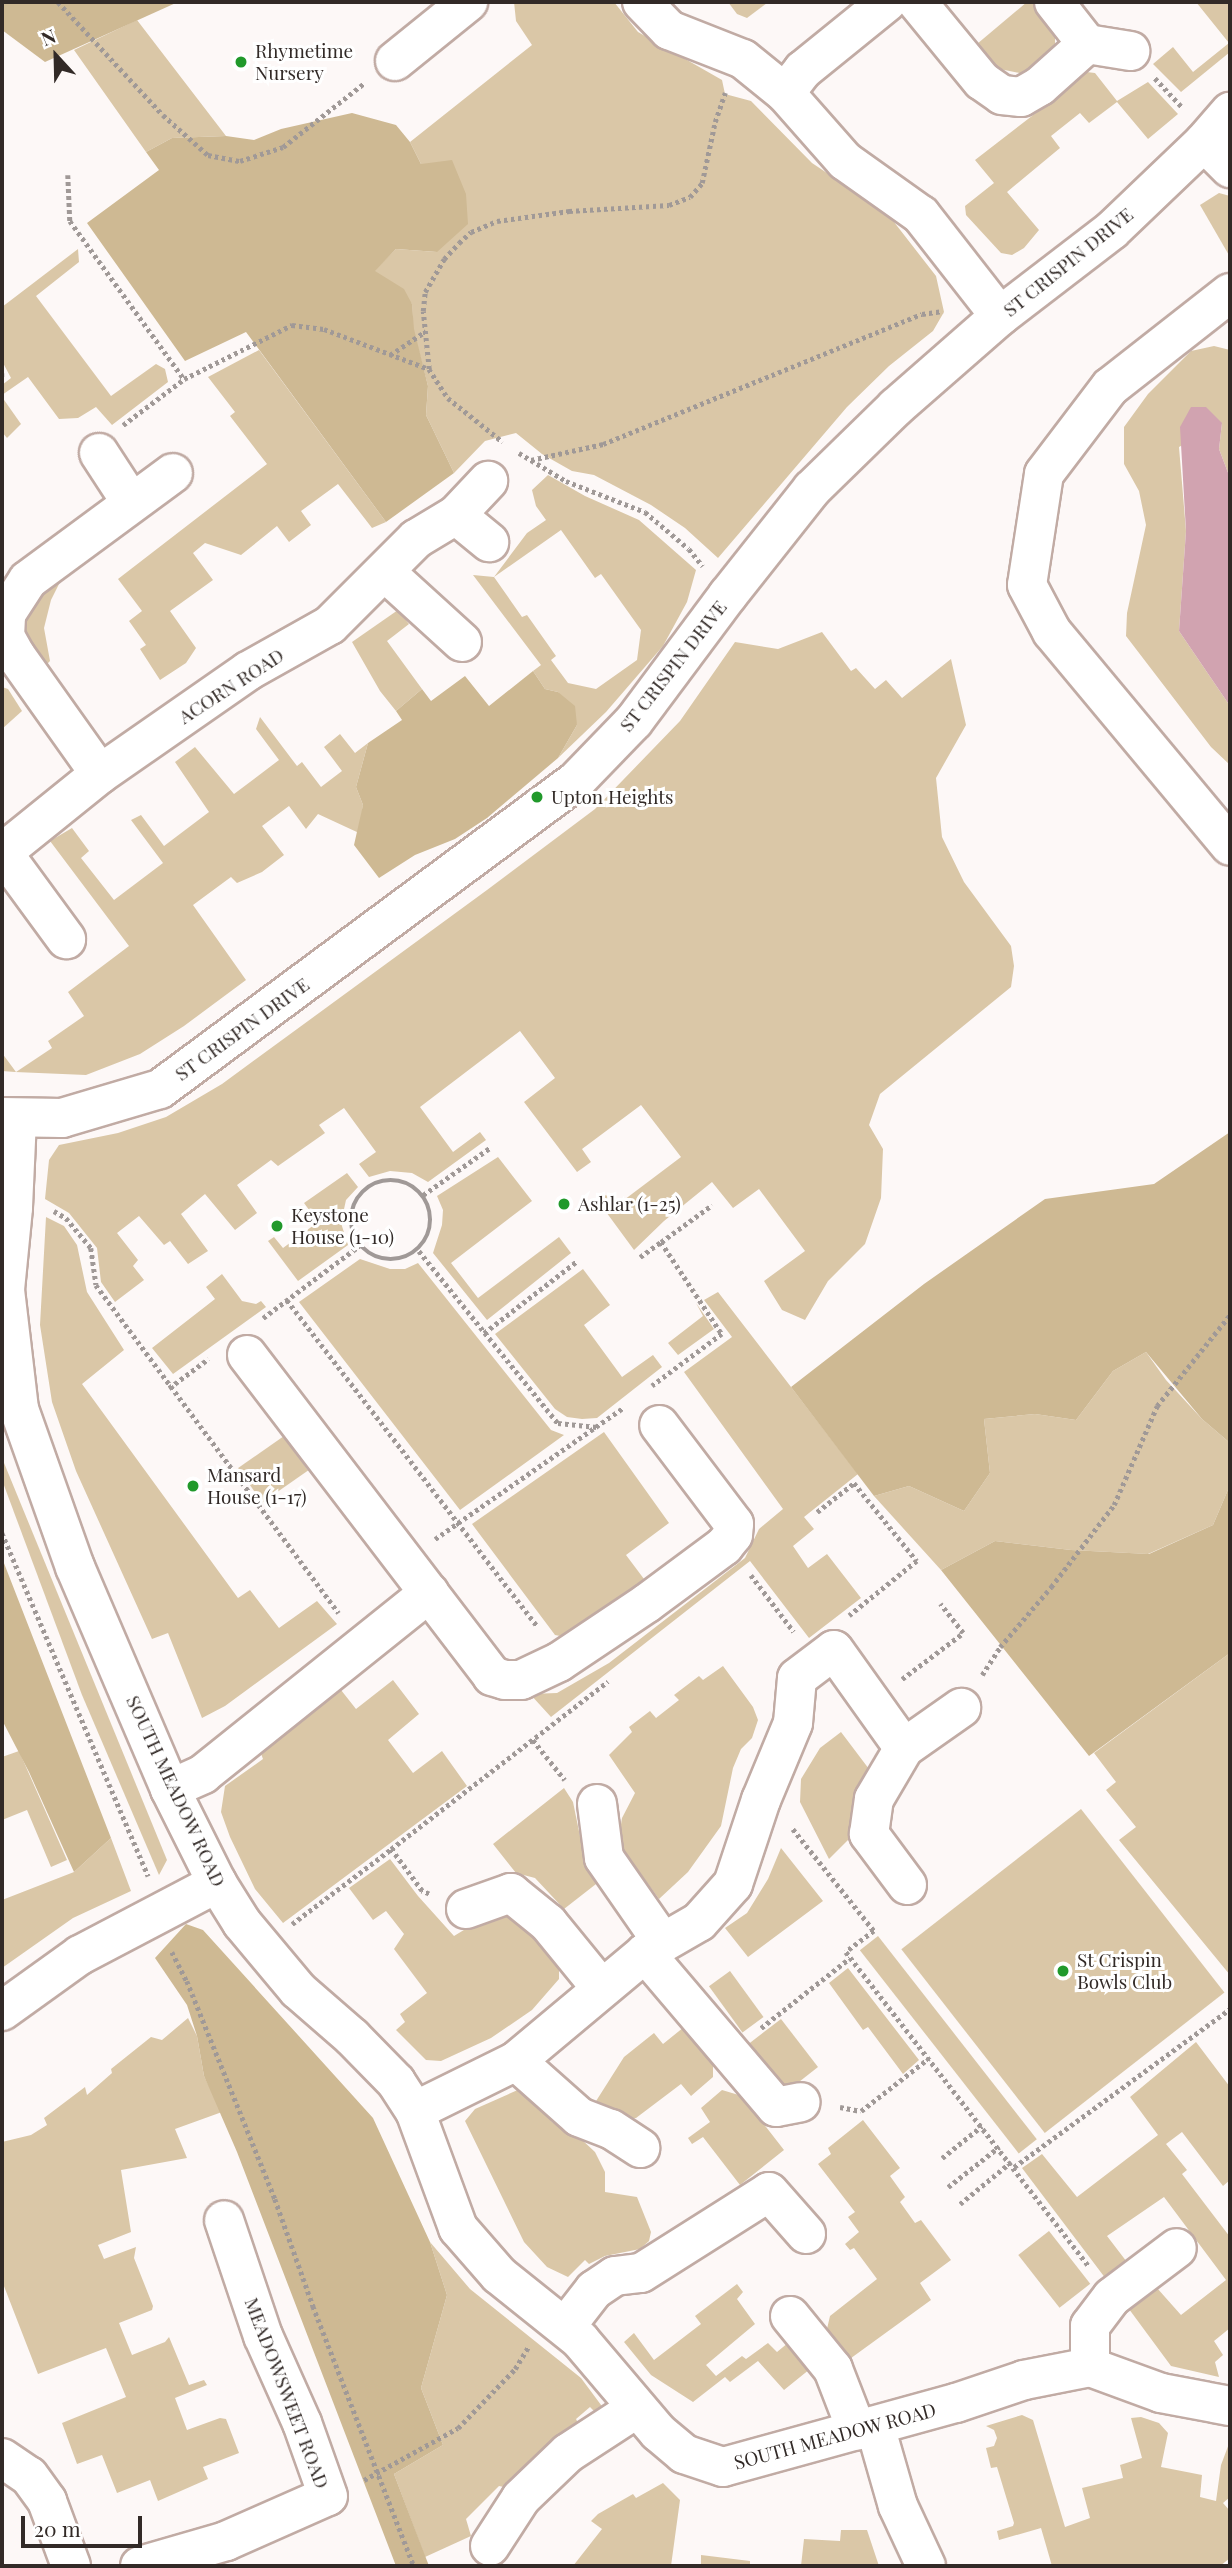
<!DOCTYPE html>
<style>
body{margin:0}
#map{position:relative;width:1232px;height:2568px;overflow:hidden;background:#fdf8f7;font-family:"Playfair Display",serif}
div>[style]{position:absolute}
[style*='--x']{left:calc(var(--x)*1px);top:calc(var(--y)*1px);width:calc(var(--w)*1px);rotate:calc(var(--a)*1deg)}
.green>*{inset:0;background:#dac7a7;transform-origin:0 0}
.forest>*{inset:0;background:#ceb993}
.water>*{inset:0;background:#d1a3b0}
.path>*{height:4.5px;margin-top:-2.25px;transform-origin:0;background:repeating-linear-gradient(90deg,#a09997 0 3.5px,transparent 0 7px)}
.path>.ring{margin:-2.25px;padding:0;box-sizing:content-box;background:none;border:4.5px solid #a09997;border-radius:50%}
.roads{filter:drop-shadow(2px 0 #c1aba4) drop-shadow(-2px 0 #c1aba4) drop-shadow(0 2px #c1aba4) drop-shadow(0 -2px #c1aba4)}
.minor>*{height:38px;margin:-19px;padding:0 19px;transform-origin:19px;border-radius:19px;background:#fff}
.dots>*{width:19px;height:19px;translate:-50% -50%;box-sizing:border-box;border:4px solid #fff;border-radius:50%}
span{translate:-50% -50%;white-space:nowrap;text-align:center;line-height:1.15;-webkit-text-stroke:6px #fff;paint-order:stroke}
.poi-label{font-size:19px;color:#322a27}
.left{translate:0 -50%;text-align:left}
.street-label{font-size:19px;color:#322a27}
.frame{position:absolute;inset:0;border:4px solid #322a27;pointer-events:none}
.north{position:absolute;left:21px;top:21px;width:70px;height:70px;-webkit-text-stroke:5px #fff;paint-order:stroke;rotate:338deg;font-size:19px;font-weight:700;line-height:28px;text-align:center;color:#322a27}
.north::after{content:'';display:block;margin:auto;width:24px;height:32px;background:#322a27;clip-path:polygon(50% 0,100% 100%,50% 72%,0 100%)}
.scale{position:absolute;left:21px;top:2516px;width:121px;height:32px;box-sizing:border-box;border:4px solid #322a27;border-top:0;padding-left:9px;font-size:21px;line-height:24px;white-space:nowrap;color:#322a27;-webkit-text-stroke:5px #fff;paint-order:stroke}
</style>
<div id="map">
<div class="green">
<i style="clip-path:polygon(514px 2px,614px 2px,638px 32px,722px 80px,725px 94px,751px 101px,812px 163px,887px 213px,936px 276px,944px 312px,933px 331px,889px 366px,847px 407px,718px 558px,685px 528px,651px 505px,594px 475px,572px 471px,542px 454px,516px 433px,485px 441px,454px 473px,426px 415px,428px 386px,413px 329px,412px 304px,374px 271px,396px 249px,437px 252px,421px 164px,410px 142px,532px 45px,516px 21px)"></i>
<i style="clip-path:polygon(728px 2px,765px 2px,767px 3px,747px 18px,737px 14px)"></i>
<i style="clip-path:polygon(1027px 2px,1040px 2px,1055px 21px,1055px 47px,1024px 74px,995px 68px,977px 44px)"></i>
<i style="clip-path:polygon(1196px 2px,1230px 2px,1230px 52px,1181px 92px,1153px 64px,1173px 47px,1193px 72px,1229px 43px)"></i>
<i style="clip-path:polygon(137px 20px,226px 136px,172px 138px,146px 152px,74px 50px)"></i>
<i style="clip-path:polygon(1070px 70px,1095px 73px,1117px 101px,1148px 82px,1178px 114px,1148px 139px,1117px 102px,1089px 123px,1080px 113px,1051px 136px,1060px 148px,1007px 192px,1039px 230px,1024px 248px,1012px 255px,1001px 253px,966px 215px,965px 206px,994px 183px,975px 160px,1041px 109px,1051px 87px)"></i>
<i style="clip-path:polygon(1219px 193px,1230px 196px,1230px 257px,1200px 205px)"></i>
<i style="clip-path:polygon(78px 249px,79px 262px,36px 296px,111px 396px,156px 364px,165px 369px,168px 382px,112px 425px,96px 407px,78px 418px,59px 419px,28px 377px,2px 395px,2px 385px,11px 378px,2px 361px,2px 307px)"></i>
<i style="clip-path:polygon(1214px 346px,1230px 350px,1230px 478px,1219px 449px,1222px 423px,1179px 447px,1186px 531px,1179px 631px,1230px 706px,1230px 765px,1211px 747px,1126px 636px,1127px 613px,1146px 525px,1139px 491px,1124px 464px,1124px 427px,1148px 394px,1191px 351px)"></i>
<i style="clip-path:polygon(259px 350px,386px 522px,372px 528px,338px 484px,301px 511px,311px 525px,289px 542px,277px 526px,241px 555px,205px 543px,193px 553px,213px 580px,170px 611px,196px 648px,186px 663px,160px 680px,140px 649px,146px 645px,129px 621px,142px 611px,118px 579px,267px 464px,230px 416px,235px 412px,208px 377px)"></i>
<i style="clip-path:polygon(2px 397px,21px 424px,7px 438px,2px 432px)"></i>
<i style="clip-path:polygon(evenodd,548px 475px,585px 496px,639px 520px,696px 570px,687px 602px,663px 646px,606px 712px,558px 758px,577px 725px,558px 692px,545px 689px,533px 671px,541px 665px,473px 575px,494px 577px,527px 533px,546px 520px,536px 506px,532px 490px,548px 475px,561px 530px,595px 578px,601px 574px,641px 630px,637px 660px,596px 689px,568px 683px,551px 660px,556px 656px,527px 615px,522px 617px,494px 577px,561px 530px)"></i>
<i style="clip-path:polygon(63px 576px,51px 600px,44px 628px,50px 661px,45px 666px,24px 633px,25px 610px,31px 592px)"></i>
<i style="clip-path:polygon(398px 610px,409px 624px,387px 641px,422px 689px,396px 711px,380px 691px,352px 642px)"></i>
<i style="clip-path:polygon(822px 632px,851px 671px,856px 668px,875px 689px,886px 680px,902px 698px,951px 659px,966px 725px,936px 778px,942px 837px,964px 882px,1011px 946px,1014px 966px,1011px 987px,880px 1094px,869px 1125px,883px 1149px,881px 1198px,865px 1244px,828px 1281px,805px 1320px,782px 1310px,764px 1281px,805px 1251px,759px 1189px,733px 1208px,712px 1182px,664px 1221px,634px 1250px,598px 1201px,606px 1195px,616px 1206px,681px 1157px,641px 1105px,582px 1149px,591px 1162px,577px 1172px,524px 1102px,555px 1078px,520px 1031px,420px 1107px,453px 1152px,480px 1132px,486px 1140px,428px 1182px,412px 1173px,390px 1171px,369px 1177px,359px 1164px,376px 1152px,344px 1108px,319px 1125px,325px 1133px,278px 1166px,271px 1160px,237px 1185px,257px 1213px,235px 1230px,205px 1194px,181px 1214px,208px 1251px,188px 1264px,170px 1241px,164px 1245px,139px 1216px,117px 1233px,138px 1260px,133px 1266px,144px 1280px,115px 1302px,101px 1282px,97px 1248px,69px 1213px,45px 1199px,49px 1160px,59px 1145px,118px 1133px,166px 1117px,222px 1084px,487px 890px,595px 809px,680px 721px,735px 642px,778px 649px)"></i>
<i style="clip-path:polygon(2px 687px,8px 689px,22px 711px,2px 729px)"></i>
<i style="clip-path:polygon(260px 717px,297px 766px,302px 762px,321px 787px,342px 771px,324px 747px,340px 734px,355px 753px,368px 743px,356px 787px,363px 805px,359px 833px,318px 814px,306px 829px,289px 806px,262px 826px,284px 855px,262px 872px,237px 883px,231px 877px,193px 905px,246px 980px,184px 1026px,140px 1054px,86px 1075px,15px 1072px,2px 1071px,2px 1053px,16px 1072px,52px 1048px,48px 1041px,84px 1016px,68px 992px,129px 946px,50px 841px,72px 828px,89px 851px,81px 858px,114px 900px,163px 863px,131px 820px,141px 815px,164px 846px,209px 812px,175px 762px,195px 747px,234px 794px,279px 760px,256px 729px)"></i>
<i style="clip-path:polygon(498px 1157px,532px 1201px,451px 1263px,478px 1298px,559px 1237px,571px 1253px,487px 1320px,433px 1253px,442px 1225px,443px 1210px,437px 1196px)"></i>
<i style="clip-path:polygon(347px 1173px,358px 1187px,346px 1200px,341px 1223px,348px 1245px,298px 1281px,268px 1241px,274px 1237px,283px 1248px,318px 1222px,304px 1203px)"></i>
<i style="clip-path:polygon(46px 1217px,64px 1226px,77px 1245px,87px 1292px,124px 1350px,82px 1384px,238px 1598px,250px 1590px,279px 1628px,317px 1601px,337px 1624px,225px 1706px,202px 1718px,168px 1633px,152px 1639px,76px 1471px,52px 1402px,40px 1325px)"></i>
<i style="clip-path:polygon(360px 1259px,390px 1269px,405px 1269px,418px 1263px,551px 1430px,564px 1435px,460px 1510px,299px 1302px)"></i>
<i style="clip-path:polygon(583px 1269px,610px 1305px,584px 1325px,622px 1377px,653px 1355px,662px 1367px,597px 1418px,582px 1419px,567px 1417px,555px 1409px,495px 1334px)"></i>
<i style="clip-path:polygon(222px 1274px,242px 1301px,256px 1304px,261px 1301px,266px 1307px,173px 1374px,152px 1348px,215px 1299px,206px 1287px)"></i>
<i style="clip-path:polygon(718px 1292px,858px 1474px,804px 1517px,814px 1529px,793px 1546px,808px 1568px,827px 1554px,861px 1598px,809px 1638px,750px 1561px,551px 1717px,530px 1694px,557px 1693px,609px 1663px,745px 1558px,759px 1529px,783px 1509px,684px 1372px,732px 1337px,704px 1300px)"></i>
<i style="clip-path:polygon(696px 1303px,714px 1329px,678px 1355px,668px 1343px,703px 1316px)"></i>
<i style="clip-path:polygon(1146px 1352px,1166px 1380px,1202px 1419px,1230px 1443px,1230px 1485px,1213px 1525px,1148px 1554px,1071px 1550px,995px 1541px,941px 1570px,874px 1496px,909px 1486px,964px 1511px,990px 1473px,984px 1419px,1035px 1414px,1076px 1420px,1113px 1371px)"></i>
<i style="clip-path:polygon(604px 1432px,669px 1523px,626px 1555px,647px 1583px,570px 1638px,555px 1635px,472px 1524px)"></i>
<i style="left:284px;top:1436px;width:42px;height:56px;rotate:55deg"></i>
<i style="clip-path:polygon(2px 1458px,167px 1860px,159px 1875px,82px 1695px,2px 1480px)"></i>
<i style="clip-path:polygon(1230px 1653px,1230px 1975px,1119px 1840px,1136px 1827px,1106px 1790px,1116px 1782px,1094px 1753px)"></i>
<i style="clip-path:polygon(723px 1666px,753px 1707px,758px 1720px,752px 1738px,741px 1749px,733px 1768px,721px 1826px,688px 1872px,659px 1899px,618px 1843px,622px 1818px,635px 1793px,609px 1755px,632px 1732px,629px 1727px,650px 1711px,656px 1718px,679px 1700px,674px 1695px,699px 1676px,703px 1680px)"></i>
<i style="clip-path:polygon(393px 1680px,419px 1714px,388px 1740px,413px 1773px,442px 1751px,467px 1786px,283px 1923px,255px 1889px,230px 1837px,221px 1812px,225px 1786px,263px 1759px,260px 1751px,341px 1690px,356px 1709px)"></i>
<i style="clip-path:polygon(841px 1732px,869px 1769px,856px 1795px,858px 1830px,829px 1859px,800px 1802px,801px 1779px,820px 1748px)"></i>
<i style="clip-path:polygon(19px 1751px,67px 1860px,51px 1867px,27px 1810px,2px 1820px,2px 1757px)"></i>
<i style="clip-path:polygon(564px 1788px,573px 1802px,581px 1841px,605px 1877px,564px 1909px,535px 1878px,516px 1873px,493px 1844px)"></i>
<i style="left:1081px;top:1809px;width:233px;height:228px;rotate:52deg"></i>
<i style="clip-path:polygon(111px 1838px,131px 1891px,73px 1918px,2px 1968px,2px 1900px,74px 1872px)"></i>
<i style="clip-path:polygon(781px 1848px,823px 1901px,748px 1957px,725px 1928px,747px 1913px,768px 1879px)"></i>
<i style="clip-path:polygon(390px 1859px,418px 1896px,454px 1936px,482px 1919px,508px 1909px,559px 1962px,559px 1979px,532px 2010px,491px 2038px,441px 2061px,426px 2060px,396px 2030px,405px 2022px,400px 2014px,427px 1993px,394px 1949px,404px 1934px,386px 1911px,373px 1920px,349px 1888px)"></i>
<i style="left:878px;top:1936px;width:258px;height:23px;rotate:52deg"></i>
<i style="clip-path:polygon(848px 1968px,919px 2060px,903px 2074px,868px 2027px,863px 2030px,829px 1983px)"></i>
<i style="left:730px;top:1971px;width:57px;height:26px;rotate:54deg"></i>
<i style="clip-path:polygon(188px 2018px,197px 2036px,204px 2076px,222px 2112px,175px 2129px,187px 2158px,121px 2170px,131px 2232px,98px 2245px,104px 2259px,136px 2247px,134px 2258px,153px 2306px,152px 2310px,119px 2323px,132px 2355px,165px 2342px,169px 2337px,189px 2385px,204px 2380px,207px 2385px,175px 2398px,187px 2430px,220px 2418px,226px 2419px,239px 2453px,203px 2467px,208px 2479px,158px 2501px,150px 2480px,117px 2493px,102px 2455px,77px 2464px,62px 2423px,126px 2397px,106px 2348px,38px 2374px,2px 2281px,2px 2142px,31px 2135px,47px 2125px,44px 2118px,85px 2087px,87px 2095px,112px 2073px,111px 2069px,151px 2037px,162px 2040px)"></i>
<i style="clip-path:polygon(781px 2019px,818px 2067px,790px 2089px,771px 2090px,742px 2049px)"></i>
<i style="clip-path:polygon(689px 2023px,713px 2059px,713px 2077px,691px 2096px,681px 2084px,636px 2118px,614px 2121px,591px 2109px,624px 2057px,654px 2033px,663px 2044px)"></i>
<i style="clip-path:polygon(1196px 2042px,1230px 2087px,1230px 2180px,1223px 2186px,1182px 2132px,1166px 2144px,1187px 2170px,1182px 2174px,1230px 2237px,1230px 2328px,1214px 2341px,1223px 2355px,1215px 2362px,1219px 2377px,1171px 2366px,1126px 2305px,1150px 2288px,1157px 2288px,1181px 2315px,1226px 2280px,1164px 2197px,1107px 2236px,1130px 2266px,1109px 2283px,1022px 2168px,1042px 2154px,1077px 2197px,1158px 2135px,1130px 2097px)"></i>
<i style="clip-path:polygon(520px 2089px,536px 2099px,552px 2122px,580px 2138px,595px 2152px,605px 2172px,605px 2192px,637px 2197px,651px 2232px,649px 2241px,640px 2249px,605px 2256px,589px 2264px,585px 2260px,568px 2277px,547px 2267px,524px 2242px,465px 2121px,475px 2109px)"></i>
<i style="clip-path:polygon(722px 2090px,742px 2096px,784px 2150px,740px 2185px,703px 2137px,692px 2144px,688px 2138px,710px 2122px,701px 2108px)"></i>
<i style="clip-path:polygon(863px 2120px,900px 2168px,890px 2176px,905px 2197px,900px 2202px,915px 2223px,921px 2220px,951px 2260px,920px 2283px,931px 2300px,847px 2361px,826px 2333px,830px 2316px,877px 2279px,854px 2248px,850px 2250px,845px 2244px,859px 2232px,848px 2217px,855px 2212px,818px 2164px,831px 2154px,828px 2148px)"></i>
<i style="left:1049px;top:2231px;width:67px;height:39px;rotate:52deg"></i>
<i style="clip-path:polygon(430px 2242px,470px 2289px,581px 2378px,604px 2409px,597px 2414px,590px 2407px,576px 2419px,579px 2425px,539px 2453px,514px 2489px,499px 2486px,466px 2519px,471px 2536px,425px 2557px,394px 2474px,443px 2445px,421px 2388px,447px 2295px)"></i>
<i style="clip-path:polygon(737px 2284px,743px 2292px,737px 2299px,755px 2324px,706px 2365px,716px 2376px,742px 2356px,746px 2359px,768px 2343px,777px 2352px,794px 2338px,810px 2369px,784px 2390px,758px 2361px,730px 2382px,725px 2377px,693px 2402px,651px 2375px,624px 2342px,634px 2333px,654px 2360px,701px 2324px,695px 2316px)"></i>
<i style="clip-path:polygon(1022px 2415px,1033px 2420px,1065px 2527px,1090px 2518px,1082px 2488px,1123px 2478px,1120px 2465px,1142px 2458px,1131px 2418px,1141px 2417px,1159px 2423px,1168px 2433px,1161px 2467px,1202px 2475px,1200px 2497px,1216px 2501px,1221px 2465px,1230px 2441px,1230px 2497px,1223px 2503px,1230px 2511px,1230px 2558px,1220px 2566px,1052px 2566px,1041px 2528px,999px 2540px,997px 2531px,1013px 2526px,1014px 2523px,997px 2467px,991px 2468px,986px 2448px,994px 2446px,997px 2438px,994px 2430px,986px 2426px)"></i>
<i style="clip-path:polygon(663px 2483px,680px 2500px,671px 2566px,573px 2566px,602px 2529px,591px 2521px,598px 2514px,633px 2494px,636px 2498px)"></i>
<i style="clip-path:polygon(841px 2530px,867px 2530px,879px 2566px,801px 2566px,804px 2539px,840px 2541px)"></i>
<i style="clip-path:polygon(701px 2555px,750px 2561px,750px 2566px,701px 2566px)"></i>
</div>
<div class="forest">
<i style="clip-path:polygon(2px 2px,178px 2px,45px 62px,2px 30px)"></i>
<i style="clip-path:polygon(352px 113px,396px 125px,410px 142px,421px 164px,452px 160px,466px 194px,468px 224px,437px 252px,396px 249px,375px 271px,404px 289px,412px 304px,414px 329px,428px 386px,426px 415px,454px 473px,386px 522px,246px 332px,185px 361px,87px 223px,159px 170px,146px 152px,172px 138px,226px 136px,254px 140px,281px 129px)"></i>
<i style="clip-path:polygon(533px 671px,545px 689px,558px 692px,575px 706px,577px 725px,558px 758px,487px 818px,455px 839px,415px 855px,379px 878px,354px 845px,363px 805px,356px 787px,368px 743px,402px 720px,396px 711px,422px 689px,431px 701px,465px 676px,489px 706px)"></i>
<i style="clip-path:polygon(1230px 1132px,1230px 1443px,1202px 1419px,1146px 1352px,1113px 1371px,1076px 1420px,1035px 1414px,984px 1419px,990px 1473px,964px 1511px,909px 1486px,874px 1496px,791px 1387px,924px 1284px,1045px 1199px,1154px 1184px)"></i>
<i style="clip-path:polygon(1230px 1485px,1230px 1653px,1089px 1756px,941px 1570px,995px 1541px,1071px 1550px,1149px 1554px,1213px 1525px)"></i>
<i style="clip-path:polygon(2px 1558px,111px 1838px,74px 1872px,29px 1772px,2px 1720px)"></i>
<i style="clip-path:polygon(186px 1924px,203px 1930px,373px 2118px,430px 2242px,447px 2295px,421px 2388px,443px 2445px,394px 2474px,429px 2566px,396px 2566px,237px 2152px,204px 2076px,197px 2036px,187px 2005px,155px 1958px)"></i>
</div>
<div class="water">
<i style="clip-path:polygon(1191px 407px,1206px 407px,1222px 423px,1219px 449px,1230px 478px,1230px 706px,1179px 631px,1186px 531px,1180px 427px)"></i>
</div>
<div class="path">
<i style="--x:58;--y:2;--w:154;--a:47.1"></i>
<i style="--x:163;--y:115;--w:60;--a:41.6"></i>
<i style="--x:208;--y:155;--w:33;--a:11"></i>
<i style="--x:240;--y:161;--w:45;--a:-18"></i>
<i style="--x:283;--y:147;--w:102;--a:-38.2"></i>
<i style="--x:1155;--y:78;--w:41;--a:47"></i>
<i style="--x:68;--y:175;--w:46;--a:87.5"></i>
<i style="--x:70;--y:221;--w:195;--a:54.2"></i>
<i style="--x:184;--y:379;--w:121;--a:-26.6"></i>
<i style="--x:292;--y:325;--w:32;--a:7"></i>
<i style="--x:324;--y:329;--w:112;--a:20.9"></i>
<i style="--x:429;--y:369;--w:35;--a:57"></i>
<i style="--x:448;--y:398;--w:70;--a:38.7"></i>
<i style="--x:390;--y:355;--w:43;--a:-33.7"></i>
<i style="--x:429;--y:369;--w:58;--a:-95.9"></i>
<i style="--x:423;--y:311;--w:19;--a:-84"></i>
<i style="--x:425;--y:292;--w:38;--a:-60"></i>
<i style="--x:444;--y:259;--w:22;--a:-47"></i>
<i style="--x:459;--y:243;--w:16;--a:-43"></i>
<i style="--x:471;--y:232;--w:28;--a:-23"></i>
<i style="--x:497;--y:221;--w:73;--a:-7.9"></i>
<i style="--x:569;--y:211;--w:100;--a:-3.4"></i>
<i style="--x:669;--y:205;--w:22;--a:-21"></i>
<i style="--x:690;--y:197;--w:18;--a:-49"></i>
<i style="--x:702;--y:183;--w:62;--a:-78"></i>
<i style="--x:715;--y:122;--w:31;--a:-71"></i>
<i style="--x:2;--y:373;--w:5;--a:90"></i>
<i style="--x:123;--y:425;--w:76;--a:-37"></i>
<i style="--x:519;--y:453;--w:55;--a:30.8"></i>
<i style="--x:566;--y:481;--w:85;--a:21.4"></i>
<i style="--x:645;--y:512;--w:57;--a:40.1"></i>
<i style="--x:689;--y:549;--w:22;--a:51"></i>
<i style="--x:531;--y:460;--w:74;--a:-12.5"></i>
<i style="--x:603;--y:444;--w:344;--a:-22.2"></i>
<i style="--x:922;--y:314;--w:21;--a:-8"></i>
<i class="ring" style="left:351px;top:1180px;width:75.5px;height:75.5px"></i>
<i style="--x:423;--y:1195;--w:83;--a:-35.2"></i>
<i style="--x:54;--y:1211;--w:14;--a:30"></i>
<i style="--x:66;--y:1218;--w:39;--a:50"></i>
<i style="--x:91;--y:1248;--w:37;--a:82"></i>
<i style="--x:96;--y:1285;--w:408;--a:53.5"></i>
<i style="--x:661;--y:1242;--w:63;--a:-36"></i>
<i style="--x:419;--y:1251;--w:221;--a:51.1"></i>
<i style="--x:558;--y:1423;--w:39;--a:6"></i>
<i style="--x:640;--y:1257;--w:26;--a:-36"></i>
<i style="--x:661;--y:1242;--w:110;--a:56.5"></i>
<i style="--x:722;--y:1334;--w:87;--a:143.4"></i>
<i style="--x:287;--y:1300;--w:412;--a:52.5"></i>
<i style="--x:263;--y:1318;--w:120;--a:-36.9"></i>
<i style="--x:484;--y:1333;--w:118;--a:-37.7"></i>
<i style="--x:169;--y:1388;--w:49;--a:-36.6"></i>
<i style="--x:817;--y:1512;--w:47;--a:-38.1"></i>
<i style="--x:854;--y:1483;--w:100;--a:51.1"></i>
<i style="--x:917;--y:1561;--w:87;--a:141"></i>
<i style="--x:2;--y:1533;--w:373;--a:66.9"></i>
<i style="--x:435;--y:1539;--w:229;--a:-34.9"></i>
<i style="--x:751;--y:1575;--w:71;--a:53"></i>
<i style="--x:982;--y:1675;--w:33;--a:-57"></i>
<i style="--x:1000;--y:1647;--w:79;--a:-49.6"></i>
<i style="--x:1051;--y:1587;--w:103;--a:-52.5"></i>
<i style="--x:1114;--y:1505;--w:108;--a:-66.5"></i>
<i style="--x:1157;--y:1406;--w:117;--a:-51.3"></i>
<i style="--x:902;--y:1679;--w:76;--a:-37"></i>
<i style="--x:963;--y:1633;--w:37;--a:-128"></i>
<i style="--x:533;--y:1740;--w:51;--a:51.3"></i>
<i style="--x:793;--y:1829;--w:130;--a:51.5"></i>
<i style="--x:874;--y:1931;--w:35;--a:143"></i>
<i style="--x:846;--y:1952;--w:397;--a:52.3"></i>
<i style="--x:429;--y:1894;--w:8;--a:-157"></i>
<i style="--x:422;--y:1891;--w:52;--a:-126.4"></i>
<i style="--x:391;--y:1849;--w:274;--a:-37.7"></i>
<i style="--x:292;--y:1924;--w:124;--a:-37.1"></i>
<i style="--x:172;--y:1952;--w:33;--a:63"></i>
<i style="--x:187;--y:1981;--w:235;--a:68"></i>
<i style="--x:275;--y:2199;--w:114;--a:70.4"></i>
<i style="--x:313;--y:2306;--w:279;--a:68.8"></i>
<i style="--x:761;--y:2028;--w:113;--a:-38.2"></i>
<i style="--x:840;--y:2107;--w:21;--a:11"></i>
<i style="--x:861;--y:2111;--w:86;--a:-37.9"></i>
<i style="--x:942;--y:2158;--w:51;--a:-38.7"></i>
<i style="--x:1014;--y:2167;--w:268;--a:-36.2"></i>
<i style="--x:948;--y:2187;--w:65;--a:-38.1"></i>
<i style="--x:960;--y:2204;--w:66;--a:-39.5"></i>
<i style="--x:364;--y:2480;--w:107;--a:-29"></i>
<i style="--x:458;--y:2428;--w:82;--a:-46"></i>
<i style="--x:515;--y:2369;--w:26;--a:-59"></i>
</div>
<div class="roads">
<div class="minor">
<i style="--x:642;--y:2;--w:39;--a:46"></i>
<i style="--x:669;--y:30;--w:79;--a:21.4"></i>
<i style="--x:743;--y:59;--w:54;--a:39"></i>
<i style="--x:785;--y:93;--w:91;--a:48.6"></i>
<i style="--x:845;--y:161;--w:93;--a:35.4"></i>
<i style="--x:921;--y:215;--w:128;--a:52"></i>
<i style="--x:917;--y:2;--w:102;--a:50.6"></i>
<i style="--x:982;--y:81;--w:24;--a:35"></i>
<i style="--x:1002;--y:95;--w:19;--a:6"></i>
<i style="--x:1021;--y:97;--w:22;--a:-30"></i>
<i style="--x:1040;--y:86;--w:63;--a:-41.8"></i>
<i style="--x:1054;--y:2;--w:53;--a:51.8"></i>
<i style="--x:1087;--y:44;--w:44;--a:9.2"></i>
<i style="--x:395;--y:61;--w:94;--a:-38.9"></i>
<i style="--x:785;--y:93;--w:29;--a:-52"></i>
<i style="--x:803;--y:70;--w:108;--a:-39"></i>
<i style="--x:1204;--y:142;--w:37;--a:45"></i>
<i style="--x:1230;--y:293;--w:152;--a:141.9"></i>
<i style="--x:1110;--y:387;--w:109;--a:127.2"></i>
<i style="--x:1044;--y:474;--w:112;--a:98.7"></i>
<i style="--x:1027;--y:585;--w:53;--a:62"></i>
<i style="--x:1052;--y:632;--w:278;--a:50.2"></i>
<i style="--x:99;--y:453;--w:59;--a:56.9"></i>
<i style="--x:456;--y:515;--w:43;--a:39.3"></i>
<i style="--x:385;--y:572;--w:104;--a:42.3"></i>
<i style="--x:100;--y:774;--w:145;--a:-125.4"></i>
<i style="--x:16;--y:656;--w:23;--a:-119"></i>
<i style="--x:5;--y:636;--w:22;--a:-87"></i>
<i style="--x:6;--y:614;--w:40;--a:-57.1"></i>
<i style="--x:28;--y:580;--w:180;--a:-36.4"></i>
<i style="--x:2;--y:853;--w:126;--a:-38.9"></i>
<i style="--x:100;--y:774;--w:180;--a:-34.8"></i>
<i style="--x:248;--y:671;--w:94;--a:-29.3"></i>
<i style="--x:330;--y:625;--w:122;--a:-45"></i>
<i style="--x:416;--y:539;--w:47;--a:-31"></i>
<i style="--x:456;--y:515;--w:47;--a:-46.7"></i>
<i style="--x:3;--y:853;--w:107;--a:53.8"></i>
<i style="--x:2;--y:1117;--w:60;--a:1"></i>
<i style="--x:62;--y:1118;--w:102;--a:-16.5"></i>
<i style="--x:160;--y:1089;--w:518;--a:-36.52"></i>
<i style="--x:576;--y:781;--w:83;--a:-46"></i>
<i style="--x:634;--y:721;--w:157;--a:-53.3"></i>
<i style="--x:728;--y:595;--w:135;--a:-51.6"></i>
<i style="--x:812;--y:489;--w:117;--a:-44.3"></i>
<i style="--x:896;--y:407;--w:138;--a:-41.2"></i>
<i style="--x:1000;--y:316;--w:141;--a:-37.5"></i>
<i style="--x:1112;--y:230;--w:127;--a:-43.7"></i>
<i style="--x:1204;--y:142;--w:40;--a:-49"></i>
<i style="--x:17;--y:1119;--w:89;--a:92.6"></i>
<i style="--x:13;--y:1208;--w:82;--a:95.6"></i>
<i style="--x:5;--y:1290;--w:120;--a:83.3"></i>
<i style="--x:19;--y:1409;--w:168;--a:70.5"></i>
<i style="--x:75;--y:1567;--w:241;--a:66.8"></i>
<i style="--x:170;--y:1789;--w:105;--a:63.4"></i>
<i style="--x:217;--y:1883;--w:47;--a:58"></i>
<i style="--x:242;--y:1923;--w:87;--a:50.1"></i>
<i style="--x:298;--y:1990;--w:72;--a:41"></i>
<i style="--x:352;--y:2037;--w:63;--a:45.6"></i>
<i style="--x:396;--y:2082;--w:35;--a:57"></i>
<i style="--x:415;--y:2111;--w:125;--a:69.8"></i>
<i style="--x:458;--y:2228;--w:62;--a:48.9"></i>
<i style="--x:499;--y:2275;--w:104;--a:38.7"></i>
<i style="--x:580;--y:2340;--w:121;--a:49.7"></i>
<i style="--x:658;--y:2432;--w:34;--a:40"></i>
<i style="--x:684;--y:2454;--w:41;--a:18.4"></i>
<i style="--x:723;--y:2467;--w:242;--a:-15.4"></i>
<i style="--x:956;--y:2403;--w:72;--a:-18.7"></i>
<i style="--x:1024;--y:2380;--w:67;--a:-11.1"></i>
<i style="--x:1090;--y:2367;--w:76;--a:20.1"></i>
<i style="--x:1161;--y:2393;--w:70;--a:10.7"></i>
<i style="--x:247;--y:1355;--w:404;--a:52.6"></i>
<i style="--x:492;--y:1676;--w:14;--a:17"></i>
<i style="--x:505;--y:1680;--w:16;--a:0"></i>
<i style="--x:521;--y:1680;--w:42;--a:-25.3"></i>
<i style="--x:559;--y:1662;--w:106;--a:-33.8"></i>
<i style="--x:647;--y:1603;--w:96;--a:-36.5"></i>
<i style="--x:724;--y:1546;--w:14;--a:-51"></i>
<i style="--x:733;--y:1535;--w:11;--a:-85"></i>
<i style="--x:734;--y:1524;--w:124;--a:-127.1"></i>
<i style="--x:170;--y:1789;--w:36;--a:-24"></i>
<i style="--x:203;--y:1774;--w:290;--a:-38.7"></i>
<i style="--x:597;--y:1804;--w:54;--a:82.6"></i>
<i style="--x:604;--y:1858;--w:103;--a:55.2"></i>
<i style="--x:907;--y:1885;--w:64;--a:-126.7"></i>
<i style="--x:869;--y:1834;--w:35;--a:-82"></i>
<i style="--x:874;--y:1799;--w:59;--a:-59.5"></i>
<i style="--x:904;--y:1748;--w:70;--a:-35.1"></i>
<i style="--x:466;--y:1909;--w:48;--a:-19.6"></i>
<i style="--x:511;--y:1893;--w:48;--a:39"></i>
<i style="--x:548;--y:1923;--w:84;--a:50.8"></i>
<i style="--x:645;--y:1953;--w:202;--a:49.6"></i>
<i style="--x:776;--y:2107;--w:25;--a:-11"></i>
<i style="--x:2;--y:2011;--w:96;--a:-35.7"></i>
<i style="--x:80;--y:1955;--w:155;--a:-27.7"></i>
<i style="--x:516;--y:2061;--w:84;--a:41.6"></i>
<i style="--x:579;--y:2117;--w:34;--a:21"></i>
<i style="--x:611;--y:2129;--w:35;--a:33"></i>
<i style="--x:415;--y:2111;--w:113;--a:-26.3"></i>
<i style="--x:516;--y:2061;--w:168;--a:-39.9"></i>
<i style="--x:645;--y:1953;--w:62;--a:-29.9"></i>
<i style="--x:699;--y:1922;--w:51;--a:-48.2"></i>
<i style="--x:733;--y:1884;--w:89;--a:-71.6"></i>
<i style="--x:761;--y:1800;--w:83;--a:-67.4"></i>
<i style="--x:793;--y:1723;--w:45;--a:-84.9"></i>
<i style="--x:797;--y:1678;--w:46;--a:-37.1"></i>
<i style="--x:834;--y:1650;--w:120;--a:54.5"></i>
<i style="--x:790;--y:2316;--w:68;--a:50.9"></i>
<i style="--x:833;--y:2369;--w:66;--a:68.8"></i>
<i style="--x:566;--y:2326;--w:46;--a:-52.1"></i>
<i style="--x:594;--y:2290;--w:25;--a:-34"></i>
<i style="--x:615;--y:2276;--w:26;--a:-7"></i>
<i style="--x:641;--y:2273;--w:151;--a:-32.3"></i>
<i style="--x:769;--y:2192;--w:56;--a:48.6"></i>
<i style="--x:1090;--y:2367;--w:41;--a:-90"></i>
<i style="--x:1090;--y:2326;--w:36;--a:-53"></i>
<i style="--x:1112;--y:2297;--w:81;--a:-37"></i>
<i style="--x:875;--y:2426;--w:83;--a:74"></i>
<i style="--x:898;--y:2506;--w:66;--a:65"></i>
<i style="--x:2;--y:2458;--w:32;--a:34"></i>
<i style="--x:29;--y:2476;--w:31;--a:54"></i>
<i style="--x:47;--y:2501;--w:69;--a:69.7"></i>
<i style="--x:490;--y:2546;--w:57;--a:-57.1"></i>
<i style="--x:521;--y:2498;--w:65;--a:-43.8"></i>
<i style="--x:568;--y:2453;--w:82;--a:-33.1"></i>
<i style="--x:140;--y:2566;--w:90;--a:-16.2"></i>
<i style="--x:226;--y:2541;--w:111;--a:-23.8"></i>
<i style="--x:328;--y:2496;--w:77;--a:-109.6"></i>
<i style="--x:302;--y:2423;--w:95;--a:-114.1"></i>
<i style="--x:263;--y:2336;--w:122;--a:-108.6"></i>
</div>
</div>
<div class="dots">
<i style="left:241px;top:62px;background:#21992b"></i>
<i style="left:537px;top:797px;background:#21992b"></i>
<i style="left:564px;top:1204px;background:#21992b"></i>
<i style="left:277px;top:1226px;background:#21992b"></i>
<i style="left:193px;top:1486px;background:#21992b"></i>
<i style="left:1063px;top:1971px;background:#21992b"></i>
</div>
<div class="poi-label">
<span class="left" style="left:255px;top:62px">Rhymetime<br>Nursery</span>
<span class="left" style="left:551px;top:797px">Upton Heights</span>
<span class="left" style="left:578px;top:1204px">Ashlar (1-25)</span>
<span class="left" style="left:291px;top:1226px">Keystone<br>House (1-10)</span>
<span class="left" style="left:207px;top:1486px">Mansard<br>House (1-17)</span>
<span class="left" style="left:1077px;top:1971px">St Crispin<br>Bowls Club</span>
</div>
<div class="street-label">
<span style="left:1068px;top:262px;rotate:-39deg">ST CRISPIN DRIVE</span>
<span style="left:673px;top:666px;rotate:-52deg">ST CRISPIN DRIVE</span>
<span style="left:231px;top:686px;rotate:-33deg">ACORN ROAD</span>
<span style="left:242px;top:1029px;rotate:-36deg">ST CRISPIN DRIVE</span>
<span style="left:176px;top:1791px;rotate:65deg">SOUTH MEADOW ROAD</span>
<span style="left:287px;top:2393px;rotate:69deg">MEADOWSWEET ROAD</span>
<span style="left:835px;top:2436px;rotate:-15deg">SOUTH MEADOW ROAD</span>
</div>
<div class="frame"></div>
<div class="north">N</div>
<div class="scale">20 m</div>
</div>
